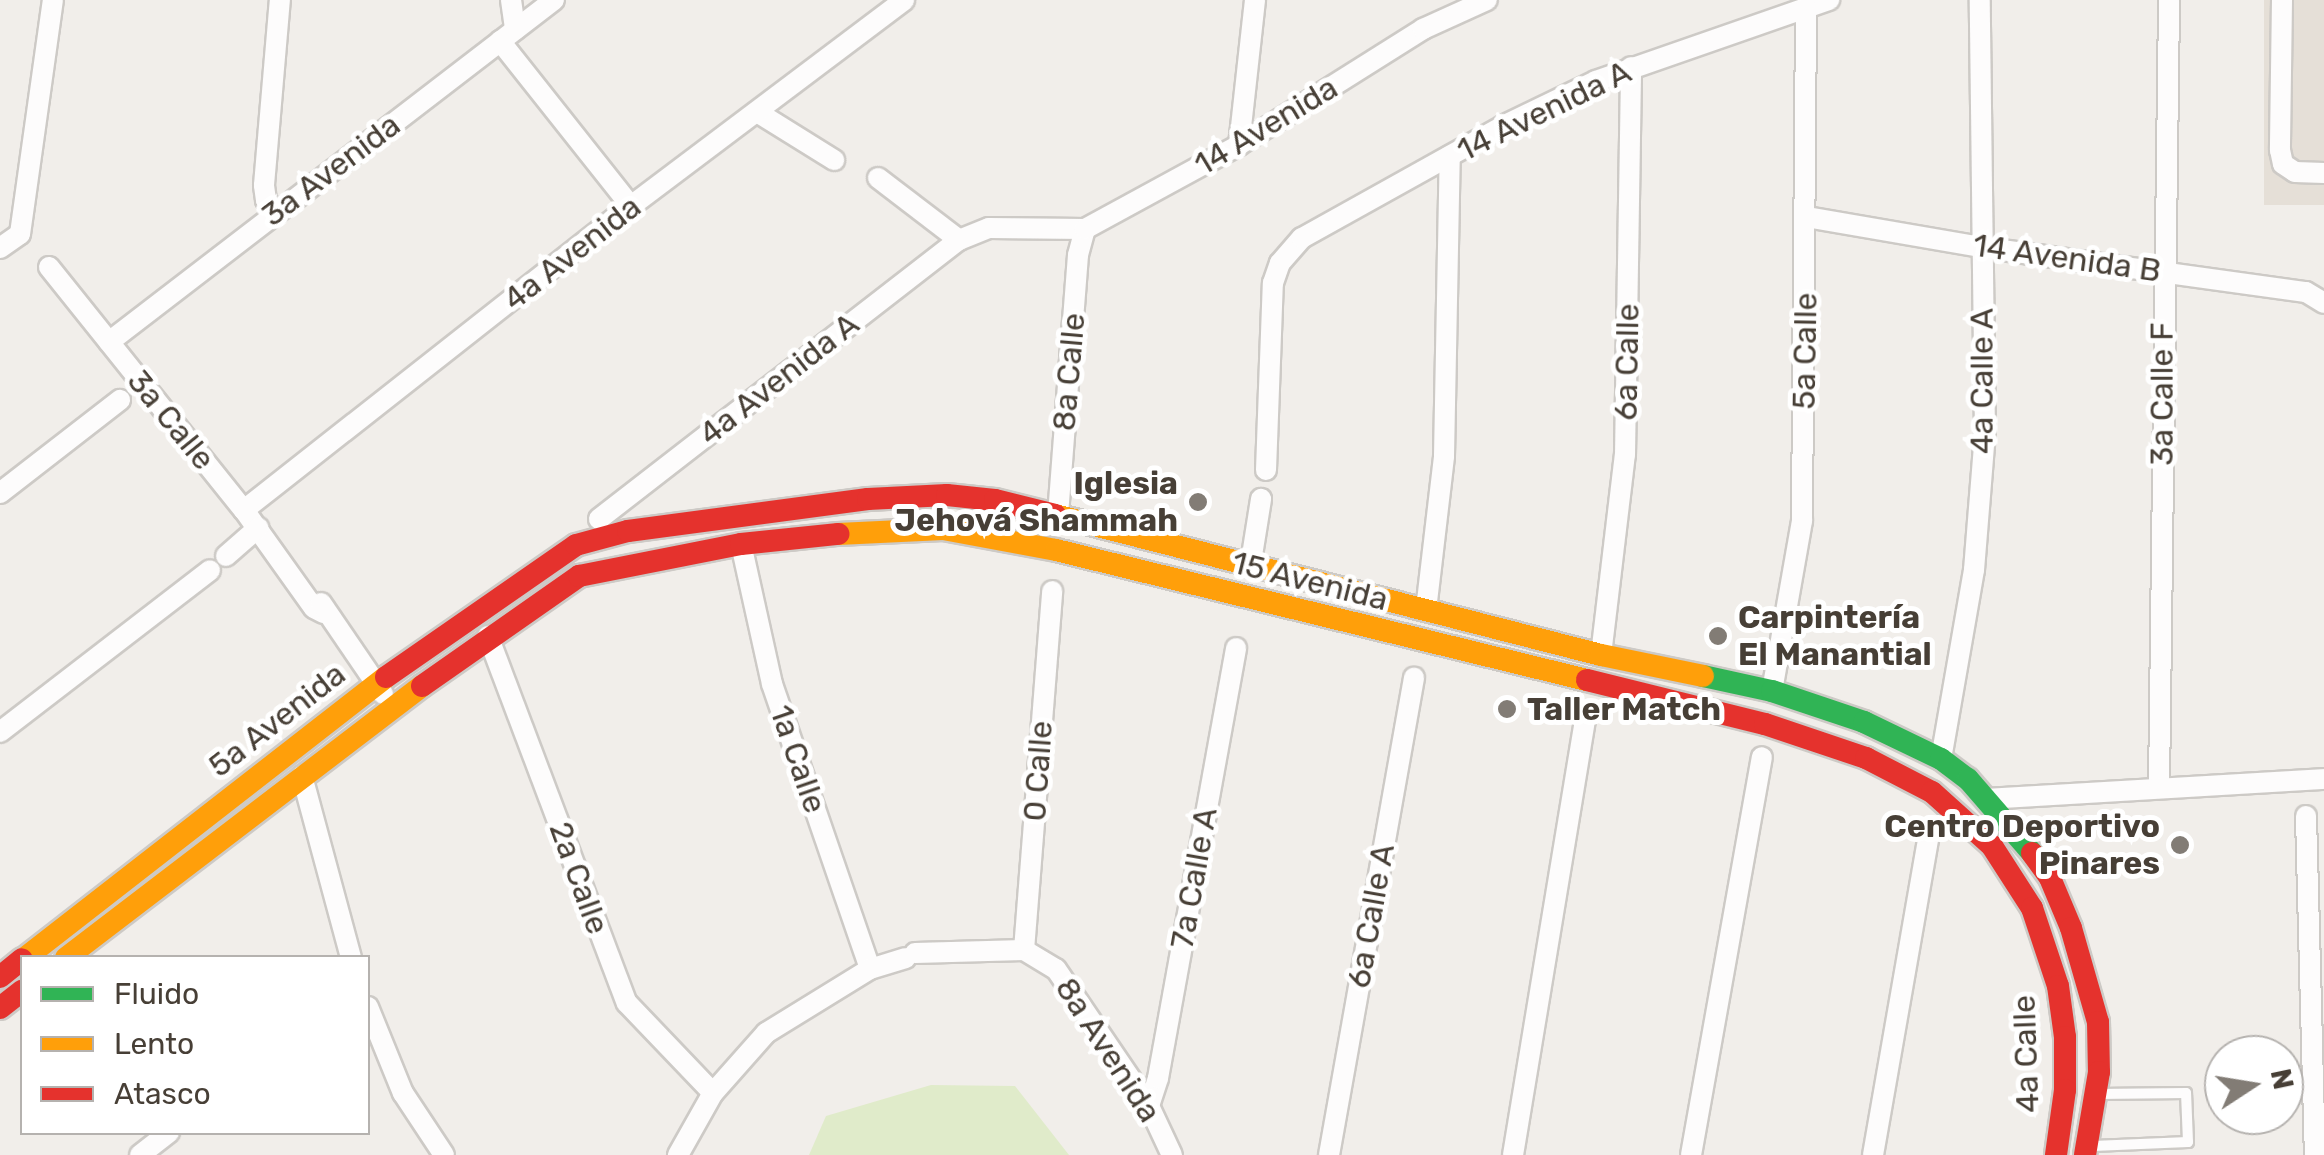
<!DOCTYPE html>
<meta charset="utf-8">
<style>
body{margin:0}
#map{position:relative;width:2324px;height:1155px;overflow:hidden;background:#f1eeea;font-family:Rubik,sans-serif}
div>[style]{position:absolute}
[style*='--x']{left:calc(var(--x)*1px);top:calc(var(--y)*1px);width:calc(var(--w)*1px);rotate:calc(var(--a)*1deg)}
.residential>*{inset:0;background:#e5dfd7;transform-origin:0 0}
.green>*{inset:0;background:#e0ebca}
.roads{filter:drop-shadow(2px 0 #cdcac6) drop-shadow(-2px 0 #cdcac6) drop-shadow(0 2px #cdcac6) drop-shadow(0 -2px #cdcac6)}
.lane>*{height:10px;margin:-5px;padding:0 5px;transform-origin:5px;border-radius:5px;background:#fdfcfc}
.street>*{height:20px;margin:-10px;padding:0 10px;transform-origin:10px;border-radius:10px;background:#fdfcfc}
.fast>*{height:22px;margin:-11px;padding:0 11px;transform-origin:11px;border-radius:11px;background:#30b455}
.slow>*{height:22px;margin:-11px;padding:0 11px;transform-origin:11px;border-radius:11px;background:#ff9f0a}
.jam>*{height:22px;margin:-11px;padding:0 11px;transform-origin:11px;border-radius:11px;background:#e5322d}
.dots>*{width:28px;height:28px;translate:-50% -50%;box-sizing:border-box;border:5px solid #fff;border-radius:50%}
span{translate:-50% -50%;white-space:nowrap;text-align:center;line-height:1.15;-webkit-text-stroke:10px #fff;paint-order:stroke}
.street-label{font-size:32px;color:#473f36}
.poi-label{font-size:32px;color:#473f36;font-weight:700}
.right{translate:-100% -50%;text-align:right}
.left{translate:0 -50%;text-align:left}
.legend{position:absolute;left:20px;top:955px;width:350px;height:180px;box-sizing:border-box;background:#fff;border:2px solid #b5b2af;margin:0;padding:12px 18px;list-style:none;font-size:30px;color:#473f36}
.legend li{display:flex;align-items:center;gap:20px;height:50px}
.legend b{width:50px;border:2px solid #b5b2af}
.north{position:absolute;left:2204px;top:1035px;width:100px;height:100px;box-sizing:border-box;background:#fff;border:2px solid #b5b2af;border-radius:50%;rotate:78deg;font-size:28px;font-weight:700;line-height:40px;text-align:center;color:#473f36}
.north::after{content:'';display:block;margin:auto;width:35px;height:45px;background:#827c75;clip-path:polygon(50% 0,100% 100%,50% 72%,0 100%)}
</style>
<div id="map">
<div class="residential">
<i style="left:2264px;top:0;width:60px;height:205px"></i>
</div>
<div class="green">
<i style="clip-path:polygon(931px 1085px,1015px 1086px,1069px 1155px,809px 1155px,826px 1116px)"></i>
</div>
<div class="roads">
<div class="lane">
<i style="--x:2093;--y:1146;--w:95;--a:-2.4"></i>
<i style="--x:2188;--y:1142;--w:49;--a:-92.3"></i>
<i style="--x:2186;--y:1093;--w:88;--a:179.3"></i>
</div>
<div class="street">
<i style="--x:511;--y:0;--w:30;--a:82"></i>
<i style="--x:2282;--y:0;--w:150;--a:90.8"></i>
<i style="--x:2280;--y:150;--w:14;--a:78"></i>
<i style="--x:2283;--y:164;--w:14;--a:34"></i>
<i style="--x:2295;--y:172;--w:29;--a:2"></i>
<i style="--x:500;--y:41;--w:211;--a:51.6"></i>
<i style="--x:757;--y:112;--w:91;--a:31.9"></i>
<i style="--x:1239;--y:145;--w:146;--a:-83.7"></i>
<i style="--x:878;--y:178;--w:102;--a:37.4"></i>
<i style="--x:275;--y:212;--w:15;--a:-127"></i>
<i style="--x:266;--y:200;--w:15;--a:-98"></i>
<i style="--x:264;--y:185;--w:186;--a:-85.1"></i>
<i style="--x:1807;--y:217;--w:176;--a:9.8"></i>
<i style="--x:1980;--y:247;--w:329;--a:7.9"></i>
<i style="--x:2306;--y:292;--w:21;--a:31"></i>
<i style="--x:0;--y:248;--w:24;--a:-35"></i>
<i style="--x:20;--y:234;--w:236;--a:-82"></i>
<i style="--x:49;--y:267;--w:312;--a:51.3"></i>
<i style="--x:244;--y:510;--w:120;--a:54.5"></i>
<i style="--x:314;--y:608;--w:11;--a:27"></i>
<i style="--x:109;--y:342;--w:561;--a:-37.54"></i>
<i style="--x:1266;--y:470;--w:187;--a:-87.9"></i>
<i style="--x:1273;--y:283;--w:21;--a:-71"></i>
<i style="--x:1280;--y:263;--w:33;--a:-49"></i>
<i style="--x:1302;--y:238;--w:230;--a:-29.1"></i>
<i style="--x:1503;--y:126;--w:103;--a:-25.8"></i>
<i style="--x:1596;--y:81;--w:247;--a:-19.2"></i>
<i style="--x:0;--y:493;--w:152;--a:-37.8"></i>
<i style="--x:244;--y:510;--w:492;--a:-38.2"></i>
<i style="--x:631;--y:206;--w:342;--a:-37"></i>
<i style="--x:1058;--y:515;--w:261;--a:-85.6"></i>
<i style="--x:1078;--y:255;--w:27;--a:-75"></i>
<i style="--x:599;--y:519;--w:455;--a:-37.8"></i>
<i style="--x:959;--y:240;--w:32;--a:-22"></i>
<i style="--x:989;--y:228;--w:96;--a:0.6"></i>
<i style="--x:1085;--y:229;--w:175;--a:-28.6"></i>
<i style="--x:1239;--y:145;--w:218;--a:-32.2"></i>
<i style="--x:1423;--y:29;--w:70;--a:-24.4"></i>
<i style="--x:741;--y:544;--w:143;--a:77.5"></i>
<i style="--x:772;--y:684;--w:301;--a:71"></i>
<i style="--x:226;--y:556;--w:43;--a:-41.2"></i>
<i style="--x:1250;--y:568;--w:70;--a:-80.9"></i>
<i style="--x:321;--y:603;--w:110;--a:55.7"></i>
<i style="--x:1426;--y:610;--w:155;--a:-83.3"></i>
<i style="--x:1444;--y:456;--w:300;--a:-88.9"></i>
<i style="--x:488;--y:636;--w:392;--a:69.3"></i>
<i style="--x:627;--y:1003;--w:124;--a:46.3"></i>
<i style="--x:1601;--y:655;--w:201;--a:-83.2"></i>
<i style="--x:1625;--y:455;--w:388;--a:-89.1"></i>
<i style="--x:1772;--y:691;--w:173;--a:-80"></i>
<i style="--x:1802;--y:521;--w:513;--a:-89.55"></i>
<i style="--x:0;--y:732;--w:265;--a:-37.6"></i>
<i style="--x:1941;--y:759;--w:192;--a:-80.1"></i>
<i style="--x:1974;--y:570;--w:136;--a:-85.4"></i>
<i style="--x:1985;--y:434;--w:434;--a:-90.7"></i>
<i style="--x:302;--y:776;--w:188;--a:74.9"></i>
<i style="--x:2159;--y:788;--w:788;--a:-89.27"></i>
<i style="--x:1987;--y:799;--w:338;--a:-3.4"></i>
<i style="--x:2306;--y:816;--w:339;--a:88.5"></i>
<i style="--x:1024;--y:950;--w:360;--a:-85.5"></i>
<i style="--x:915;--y:953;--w:109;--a:-1.6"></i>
<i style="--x:1024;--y:950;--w:37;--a:31"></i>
<i style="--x:1056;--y:969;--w:166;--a:55.8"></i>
<i style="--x:1149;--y:1106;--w:54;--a:64.9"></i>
<i style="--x:368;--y:1007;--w:93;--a:67.9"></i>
<i style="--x:403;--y:1093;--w:74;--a:56.5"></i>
<i style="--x:1149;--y:1106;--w:29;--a:-72"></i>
<i style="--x:1158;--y:1078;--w:437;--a:-79.7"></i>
<i style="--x:140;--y:1155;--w:37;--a:-38"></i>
<i style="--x:678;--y:1155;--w:71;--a:-60.6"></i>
<i style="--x:713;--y:1093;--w:80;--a:-48.5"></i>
<i style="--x:766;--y:1033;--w:122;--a:-31.6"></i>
<i style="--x:870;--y:969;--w:37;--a:-17"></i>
<i style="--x:1329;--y:1155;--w:485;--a:-79.9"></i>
<i style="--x:1513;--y:1155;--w:445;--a:-80.6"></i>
<i style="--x:1691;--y:1155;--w:404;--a:-79.9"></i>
<i style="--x:1873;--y:1155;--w:325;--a:-80.1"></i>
</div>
<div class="fast">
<i style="--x:1703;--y:676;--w:71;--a:12.3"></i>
<i style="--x:1772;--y:691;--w:97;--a:18.6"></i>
<i style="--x:1864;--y:722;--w:85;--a:25.7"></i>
<i style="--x:1941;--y:759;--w:34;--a:37"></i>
<i style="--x:1968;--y:779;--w:98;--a:49.1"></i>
</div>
<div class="slow">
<i style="--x:1055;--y:515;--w:564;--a:14.38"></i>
<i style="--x:1601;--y:655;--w:104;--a:11.6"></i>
<i style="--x:838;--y:534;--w:105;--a:-2.7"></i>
<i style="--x:943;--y:529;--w:115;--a:10.5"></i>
<i style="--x:1056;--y:550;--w:547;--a:13.76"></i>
<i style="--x:25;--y:958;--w:457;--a:-37.9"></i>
<i style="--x:66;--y:958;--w:448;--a:-37.4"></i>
</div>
<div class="jam">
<i style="--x:386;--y:677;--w:231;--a:-34.8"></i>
<i style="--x:576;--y:545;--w:54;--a:-15.1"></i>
<i style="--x:628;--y:531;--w:242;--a:-7.6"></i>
<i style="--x:868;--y:499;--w:79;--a:-2.9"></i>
<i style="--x:947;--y:495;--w:48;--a:5.9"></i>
<i style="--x:995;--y:500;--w:62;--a:14"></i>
<i style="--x:1587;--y:680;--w:183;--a:13.9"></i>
<i style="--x:1765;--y:724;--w:107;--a:18.6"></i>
<i style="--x:1866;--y:758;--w:74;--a:27.3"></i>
<i style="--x:1932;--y:792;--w:81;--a:42"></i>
<i style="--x:1992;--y:846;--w:74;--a:57.2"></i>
<i style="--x:2032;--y:908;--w:82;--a:71.6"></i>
<i style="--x:2058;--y:986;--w:51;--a:82.2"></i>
<i style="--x:2065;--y:1037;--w:53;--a:90"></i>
<i style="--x:2065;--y:1090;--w:66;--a:97.9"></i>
<i style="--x:422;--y:686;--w:192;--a:-35"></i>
<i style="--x:579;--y:576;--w:165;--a:-11.2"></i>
<i style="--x:741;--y:544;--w:98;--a:-5.9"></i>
<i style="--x:2032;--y:853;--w:31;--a:54"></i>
<i style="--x:2050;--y:878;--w:54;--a:67.2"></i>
<i style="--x:2071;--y:928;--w:98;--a:74"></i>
<i style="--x:2098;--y:1022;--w:50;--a:88.9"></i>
<i style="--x:2099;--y:1072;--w:84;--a:99.6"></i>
<i style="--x:0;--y:977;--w:28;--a:-39"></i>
<i style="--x:0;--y:1008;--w:28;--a:-38"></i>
</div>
</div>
<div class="dots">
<i style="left:1198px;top:502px;background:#827c75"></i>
<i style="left:1718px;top:636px;background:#827c75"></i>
<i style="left:1507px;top:709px;background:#827c75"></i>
<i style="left:2180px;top:845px;background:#827c75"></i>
</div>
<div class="street-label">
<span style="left:1544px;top:111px;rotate:-26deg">14 Avenida A</span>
<span style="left:1266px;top:126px;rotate:-31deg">14 Avenida</span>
<span style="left:331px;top:170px;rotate:-37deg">3a Avenida</span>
<span style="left:572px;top:253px;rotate:-38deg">4a Avenida</span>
<span style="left:2067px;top:258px;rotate:8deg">14 Avenida B</span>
<span style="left:1805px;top:351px;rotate:-89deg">5a Calle</span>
<span style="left:1627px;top:362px;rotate:-89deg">6a Calle</span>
<span style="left:1069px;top:372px;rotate:-85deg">8a Calle</span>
<span style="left:779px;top:379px;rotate:-38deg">4a Avenida A</span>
<span style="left:1982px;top:381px;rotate:-90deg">4a Calle A</span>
<span style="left:2162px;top:394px;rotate:-90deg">3a Calle F</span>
<span style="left:171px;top:420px;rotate:51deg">3a Calle</span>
<span style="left:1310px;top:581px;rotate:14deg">15 Avenida</span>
<span style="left:277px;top:720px;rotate:-38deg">5a Avenida</span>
<span style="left:798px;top:759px;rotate:71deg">1a Calle</span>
<span style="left:1038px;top:771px;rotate:-86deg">0 Calle</span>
<span style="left:579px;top:878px;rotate:70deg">2a Calle</span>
<span style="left:1194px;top:878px;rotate:-80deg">7a Calle A</span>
<span style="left:1371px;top:916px;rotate:-80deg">6a Calle A</span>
<span style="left:1108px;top:1050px;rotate:57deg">8a Avenida</span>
<span style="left:2026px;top:1054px;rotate:-92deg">4a Calle</span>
</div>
<div class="poi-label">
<span class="right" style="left:1178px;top:502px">Iglesia<br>Jehová Shammah</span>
<span class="left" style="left:1738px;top:636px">Carpintería<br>El Manantial</span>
<span class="left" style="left:1527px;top:709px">Taller Match</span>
<span class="right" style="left:2160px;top:845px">Centro Deportivo<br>Pinares</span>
</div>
<ul class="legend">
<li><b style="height:12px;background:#30b455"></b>Fluido</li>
<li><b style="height:12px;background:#ff9f0a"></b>Lento</li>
<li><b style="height:12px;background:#e5322d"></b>Atasco</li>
</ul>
<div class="north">N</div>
</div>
